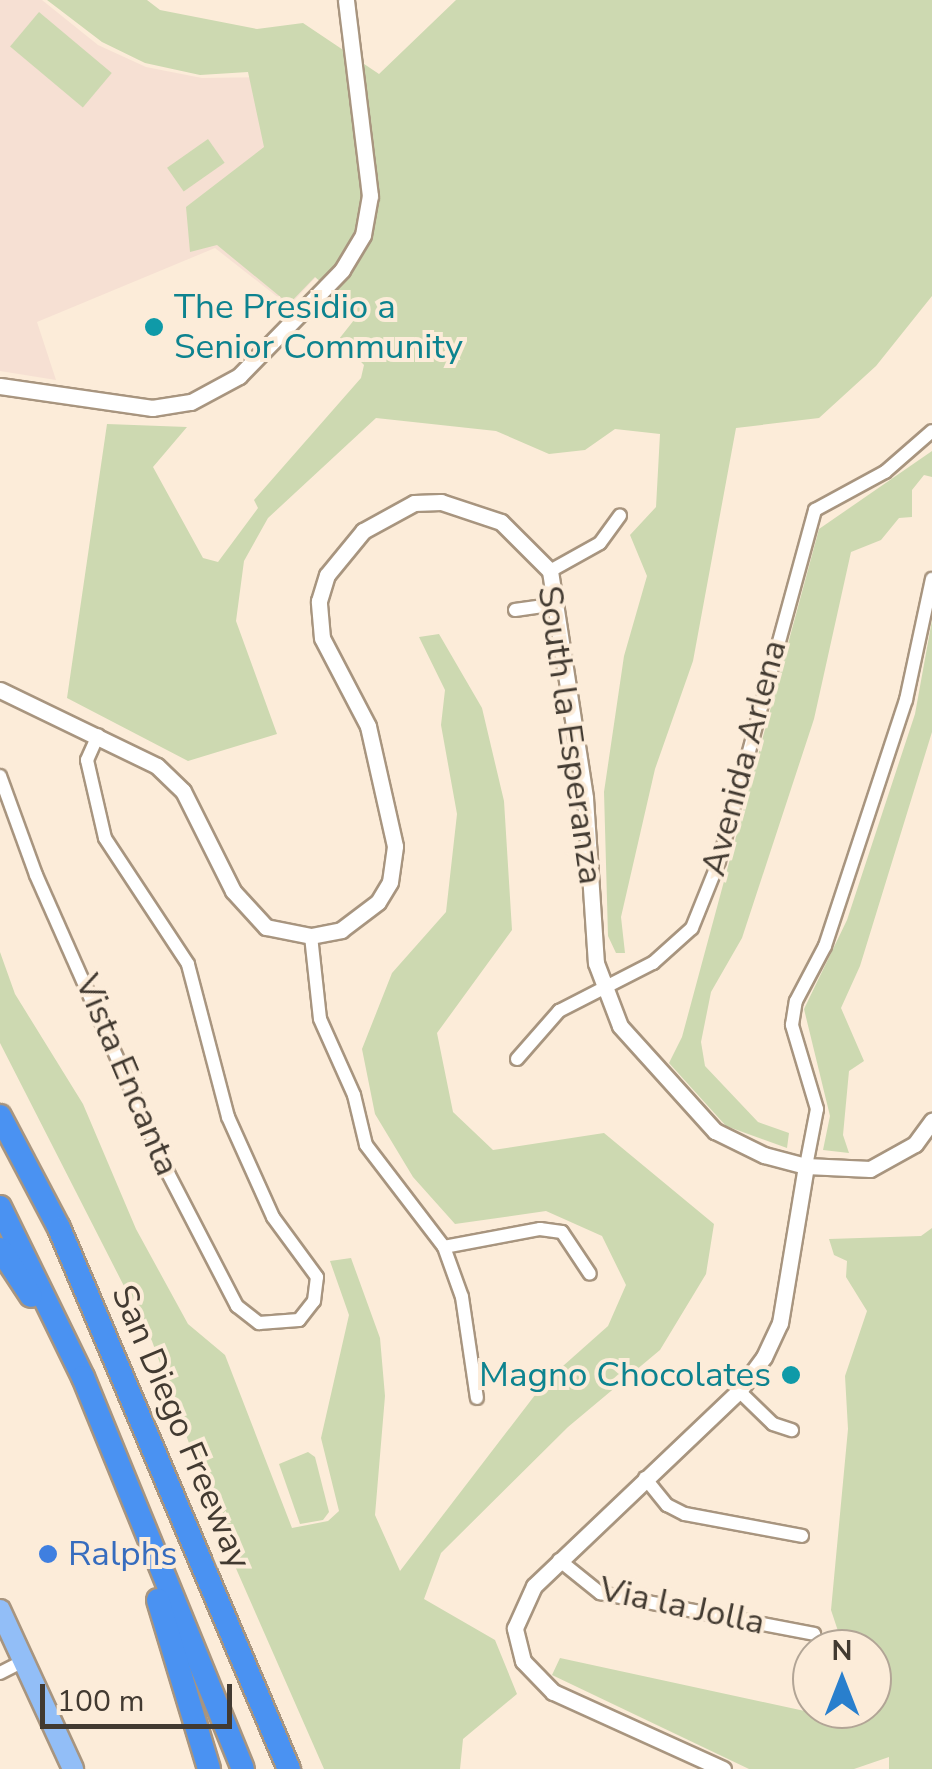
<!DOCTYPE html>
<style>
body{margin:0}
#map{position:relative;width:932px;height:1769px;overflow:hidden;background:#fcecd9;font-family:"Nunito Sans",sans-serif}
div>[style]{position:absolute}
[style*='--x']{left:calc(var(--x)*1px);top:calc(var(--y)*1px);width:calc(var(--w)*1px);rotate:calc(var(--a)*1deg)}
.education>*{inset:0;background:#f6e0d3}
.green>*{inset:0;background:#cdd9b1;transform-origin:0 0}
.roads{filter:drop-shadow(2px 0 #a8957f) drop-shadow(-2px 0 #a8957f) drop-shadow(0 2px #a8957f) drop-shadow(0 -2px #a8957f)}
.minor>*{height:12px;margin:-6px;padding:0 6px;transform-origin:6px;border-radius:6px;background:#fff}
.tertiary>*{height:15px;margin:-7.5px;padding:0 7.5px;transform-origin:7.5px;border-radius:7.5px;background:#fff}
.primary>*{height:20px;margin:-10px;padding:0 10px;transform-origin:10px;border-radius:10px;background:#92bef7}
.motorway>*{height:22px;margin:-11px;padding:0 11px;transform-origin:11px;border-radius:11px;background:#4a92f2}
.dots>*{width:28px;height:28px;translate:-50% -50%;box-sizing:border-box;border:5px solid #fcecd9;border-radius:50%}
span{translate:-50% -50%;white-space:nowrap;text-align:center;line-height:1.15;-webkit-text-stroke:8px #fcecd9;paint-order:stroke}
.culture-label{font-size:35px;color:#0d838f}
.left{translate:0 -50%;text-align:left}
.right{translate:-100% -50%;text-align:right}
.street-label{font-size:35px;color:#423a31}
.shop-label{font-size:35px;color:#366cbe}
.north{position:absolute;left:792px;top:1629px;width:100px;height:100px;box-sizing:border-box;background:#fcecd9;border:2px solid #b2a596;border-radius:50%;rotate:0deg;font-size:28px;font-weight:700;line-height:40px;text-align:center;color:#423a31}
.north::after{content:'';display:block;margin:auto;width:35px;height:45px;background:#297fcd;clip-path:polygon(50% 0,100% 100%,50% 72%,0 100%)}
.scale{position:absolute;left:40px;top:1684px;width:192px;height:45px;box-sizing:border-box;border:5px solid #423a31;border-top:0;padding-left:12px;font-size:30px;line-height:35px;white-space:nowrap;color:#423a31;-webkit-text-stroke:8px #fcecd9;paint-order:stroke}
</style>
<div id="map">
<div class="education">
<i style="clip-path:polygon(0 0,42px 0,98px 45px,146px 67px,202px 78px,278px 77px,342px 249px,289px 306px,215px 248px,37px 322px,56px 380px,0 371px)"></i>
</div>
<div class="green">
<i style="clip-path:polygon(47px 0,147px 0,160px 10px,257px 29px,303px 23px,379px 74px,456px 0,932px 0,932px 296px,876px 366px,819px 418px,736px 428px,693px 661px,655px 769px,621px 917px,625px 953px,616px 953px,608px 936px,604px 792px,624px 656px,647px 576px,630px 535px,656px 507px,660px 434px,615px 429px,585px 450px,549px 454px,496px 431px,376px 418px,268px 518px,244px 561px,236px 621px,277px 734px,188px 761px,67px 698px,107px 424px,187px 427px,153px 467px,203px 558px,218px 562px,258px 508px,254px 500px,361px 378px,364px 365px,339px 339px,358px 315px,315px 277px,289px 304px,217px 245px,190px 252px,186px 207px,264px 147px,248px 72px,200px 75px,145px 63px,102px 42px)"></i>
<i style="left:39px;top:12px;width:95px;height:45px;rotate:40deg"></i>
<i style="left:208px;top:139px;width:29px;height:50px;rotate:55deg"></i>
<i style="clip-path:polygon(932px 451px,932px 477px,924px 475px,912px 490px,912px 517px,899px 518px,881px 540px,851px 552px,814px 719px,742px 938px,711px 992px,701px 1042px,705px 1066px,758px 1122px,789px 1133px,787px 1148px,726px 1126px,669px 1063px,682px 1037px,819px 529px)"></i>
<i style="clip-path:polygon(932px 620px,932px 732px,860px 966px,841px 1008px,864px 1061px,849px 1071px,843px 1135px,849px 1153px,823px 1150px,830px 1116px,804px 1009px,847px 920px,915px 714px)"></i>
<i style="clip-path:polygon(439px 634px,482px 708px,504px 801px,512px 930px,437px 1033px,453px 1112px,493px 1150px,604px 1133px,714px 1224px,706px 1274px,660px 1350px,568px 1427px,441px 1553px,424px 1599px,495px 1640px,517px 1694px,463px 1739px,460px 1769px,324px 1769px,227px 1548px,152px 1341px,0 1043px,0 952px,15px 994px,83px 1104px,136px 1229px,188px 1324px,225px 1355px,292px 1528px,328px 1521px,339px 1511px,321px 1438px,349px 1315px,330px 1261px,351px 1258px,380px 1338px,385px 1396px,375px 1515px,400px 1571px,545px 1382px,608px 1326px,626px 1285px,602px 1236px,546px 1211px,455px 1224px,413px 1177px,375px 1114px,362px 1049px,392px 973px,446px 912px,457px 814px,441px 725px,445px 690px,419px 637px)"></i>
<i style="clip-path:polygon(932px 1228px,932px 1769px,889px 1769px,889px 1757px,854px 1769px,749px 1769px,552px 1675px,560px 1658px,814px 1713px,872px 1709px,872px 1649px,844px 1649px,831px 1610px,848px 1429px,845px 1376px,867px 1311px,846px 1277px,847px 1261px,834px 1255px,829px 1239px,921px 1236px)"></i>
<i style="clip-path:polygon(308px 1452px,315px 1457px,329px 1512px,323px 1520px,300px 1524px,279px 1464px)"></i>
</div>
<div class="roads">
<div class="minor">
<i style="--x:550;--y:571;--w:57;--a:-29.2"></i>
<i style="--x:600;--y:543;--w:34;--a:-54"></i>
<i style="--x:515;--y:610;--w:42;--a:-8.1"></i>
<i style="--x:0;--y:776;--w:105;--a:70"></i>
<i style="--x:36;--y:875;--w:326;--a:66.1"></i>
<i style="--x:168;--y:1173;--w:150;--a:62.6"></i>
<i style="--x:237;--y:1306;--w:28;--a:38"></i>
<i style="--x:259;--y:1323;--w:40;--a:-4.3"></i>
<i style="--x:299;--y:1320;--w:24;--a:-52"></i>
<i style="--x:314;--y:1301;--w:24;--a:-83"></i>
<i style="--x:317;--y:1277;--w:74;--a:-126.3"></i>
<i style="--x:273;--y:1217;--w:110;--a:-114.2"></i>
<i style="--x:228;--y:1117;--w:158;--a:-104.7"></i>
<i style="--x:188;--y:964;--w:151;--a:-123.4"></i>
<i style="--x:105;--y:838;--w:80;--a:-103"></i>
<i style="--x:87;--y:760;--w:27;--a:-66"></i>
<i style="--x:311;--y:936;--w:83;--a:83.8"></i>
<i style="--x:320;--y:1019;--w:83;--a:65.9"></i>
<i style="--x:354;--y:1095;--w:51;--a:76.5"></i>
<i style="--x:366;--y:1145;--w:128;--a:52.6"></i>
<i style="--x:444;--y:1247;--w:53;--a:70.2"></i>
<i style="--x:462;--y:1297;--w:102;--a:81.6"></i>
<i style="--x:517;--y:1059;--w:64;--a:-48.8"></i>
<i style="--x:559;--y:1011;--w:106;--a:-27.1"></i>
<i style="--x:653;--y:963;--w:52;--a:-41.9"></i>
<i style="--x:692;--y:928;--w:72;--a:-68.1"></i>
<i style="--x:719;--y:861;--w:364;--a:-74.7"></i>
<i style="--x:815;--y:510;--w:80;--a:-28.5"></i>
<i style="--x:885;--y:472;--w:62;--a:-41.1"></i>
<i style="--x:806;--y:1166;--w:58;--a:-79.1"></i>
<i style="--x:817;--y:1109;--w:88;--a:-106.6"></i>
<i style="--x:792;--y:1025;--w:24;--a:-81"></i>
<i style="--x:796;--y:1001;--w:62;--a:-62.2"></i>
<i style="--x:825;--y:946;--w:259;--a:-71.8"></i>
<i style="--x:906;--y:700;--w:124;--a:-77.9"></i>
<i style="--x:444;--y:1247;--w:98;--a:-10.6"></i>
<i style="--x:540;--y:1229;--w:22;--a:8"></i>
<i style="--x:562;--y:1232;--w:50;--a:56.3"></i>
<i style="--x:739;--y:1391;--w:47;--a:44.1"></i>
<i style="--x:773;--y:1424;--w:20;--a:18"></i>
<i style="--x:645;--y:1478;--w:35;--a:51"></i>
<i style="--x:667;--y:1505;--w:20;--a:27"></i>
<i style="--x:685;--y:1514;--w:119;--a:10.6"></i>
<i style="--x:559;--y:1560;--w:53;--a:38.8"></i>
<i style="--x:600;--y:1593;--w:218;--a:10.8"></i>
<i style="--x:0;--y:1673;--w:27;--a:-27"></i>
</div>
<div class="tertiary">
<i style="--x:0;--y:386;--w:154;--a:8.2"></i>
<i style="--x:152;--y:408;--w:39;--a:-9"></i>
<i style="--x:191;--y:402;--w:55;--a:-28.4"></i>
<i style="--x:239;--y:376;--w:148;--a:-45.8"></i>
<i style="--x:342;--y:270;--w:41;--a:-59"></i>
<i style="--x:363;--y:235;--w:40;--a:-80"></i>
<i style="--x:370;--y:196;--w:197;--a:-97"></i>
<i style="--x:0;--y:690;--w:174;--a:25.8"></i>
<i style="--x:157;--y:766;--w:36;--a:44"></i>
<i style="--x:183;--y:791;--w:112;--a:63.4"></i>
<i style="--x:233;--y:891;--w:49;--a:47.5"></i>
<i style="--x:266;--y:927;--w:46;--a:11.3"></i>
<i style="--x:311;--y:936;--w:31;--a:-11"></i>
<i style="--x:341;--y:930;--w:46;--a:-37.1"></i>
<i style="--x:378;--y:902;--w:23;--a:-59"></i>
<i style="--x:390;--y:882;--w:36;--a:-82"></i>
<i style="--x:395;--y:846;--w:123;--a:-102.7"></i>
<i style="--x:368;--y:726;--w:99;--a:-117.6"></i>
<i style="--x:322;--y:638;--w:37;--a:-95"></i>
<i style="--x:319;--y:601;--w:27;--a:-73"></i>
<i style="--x:327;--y:575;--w:57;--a:-50.7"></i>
<i style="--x:363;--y:531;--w:58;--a:-28.8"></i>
<i style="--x:414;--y:503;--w:27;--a:-2"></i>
<i style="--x:441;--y:502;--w:63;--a:18.4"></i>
<i style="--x:501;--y:522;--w:69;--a:45"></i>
<i style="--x:550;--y:571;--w:230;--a:81.2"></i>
<i style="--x:585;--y:798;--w:165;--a:86.2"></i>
<i style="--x:596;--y:963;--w:67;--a:69.1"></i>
<i style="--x:620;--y:1026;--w:142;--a:47.9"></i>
<i style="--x:715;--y:1131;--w:55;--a:26.1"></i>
<i style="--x:764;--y:1155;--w:43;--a:14.7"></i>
<i style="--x:806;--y:1166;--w:64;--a:2.7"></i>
<i style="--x:870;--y:1169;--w:51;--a:-29.1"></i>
<i style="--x:915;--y:1144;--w:29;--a:-54"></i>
<i style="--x:723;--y:1769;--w:187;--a:-155.6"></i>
<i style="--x:553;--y:1692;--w:43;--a:-134.1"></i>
<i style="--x:523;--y:1661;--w:34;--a:-104"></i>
<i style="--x:515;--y:1628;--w:46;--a:-65.7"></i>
<i style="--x:534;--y:1586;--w:283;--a:-43.6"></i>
<i style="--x:739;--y:1391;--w:42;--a:-53.7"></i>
<i style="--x:764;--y:1357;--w:38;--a:-65"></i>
<i style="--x:780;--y:1323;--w:159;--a:-80.6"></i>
</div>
<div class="primary">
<i style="--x:0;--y:1610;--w:175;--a:65.3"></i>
</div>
<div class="motorway">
<i style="--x:0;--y:1116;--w:127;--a:62.2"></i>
<i style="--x:59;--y:1228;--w:588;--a:66.97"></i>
<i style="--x:0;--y:1207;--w:189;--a:64"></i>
<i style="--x:83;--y:1377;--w:423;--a:67.8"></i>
<i style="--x:0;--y:1249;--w:56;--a:56.6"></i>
<i style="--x:158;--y:1600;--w:177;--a:73.2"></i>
</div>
</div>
<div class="dots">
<i style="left:154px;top:327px;background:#0f9aa8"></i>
<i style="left:791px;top:1375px;background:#0f9aa8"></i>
<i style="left:48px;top:1554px;background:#3f7fe0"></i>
</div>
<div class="culture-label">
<span class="left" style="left:174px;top:327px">The Presidio a<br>Senior Community</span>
<span class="right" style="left:771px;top:1375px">Magno Chocolates</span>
</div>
<div class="street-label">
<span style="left:570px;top:735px;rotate:82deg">South la Esperanza</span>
<span style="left:744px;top:758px;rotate:-75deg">Avenida Arlena</span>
<span style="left:127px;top:1075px;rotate:67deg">Vista Encanta</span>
<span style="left:181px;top:1427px;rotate:67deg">San Diego Freeway</span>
<span style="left:682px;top:1606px;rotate:12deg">Via la Jolla</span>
</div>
<div class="shop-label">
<span class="left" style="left:68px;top:1554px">Ralphs</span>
</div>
<div class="north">N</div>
<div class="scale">100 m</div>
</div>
